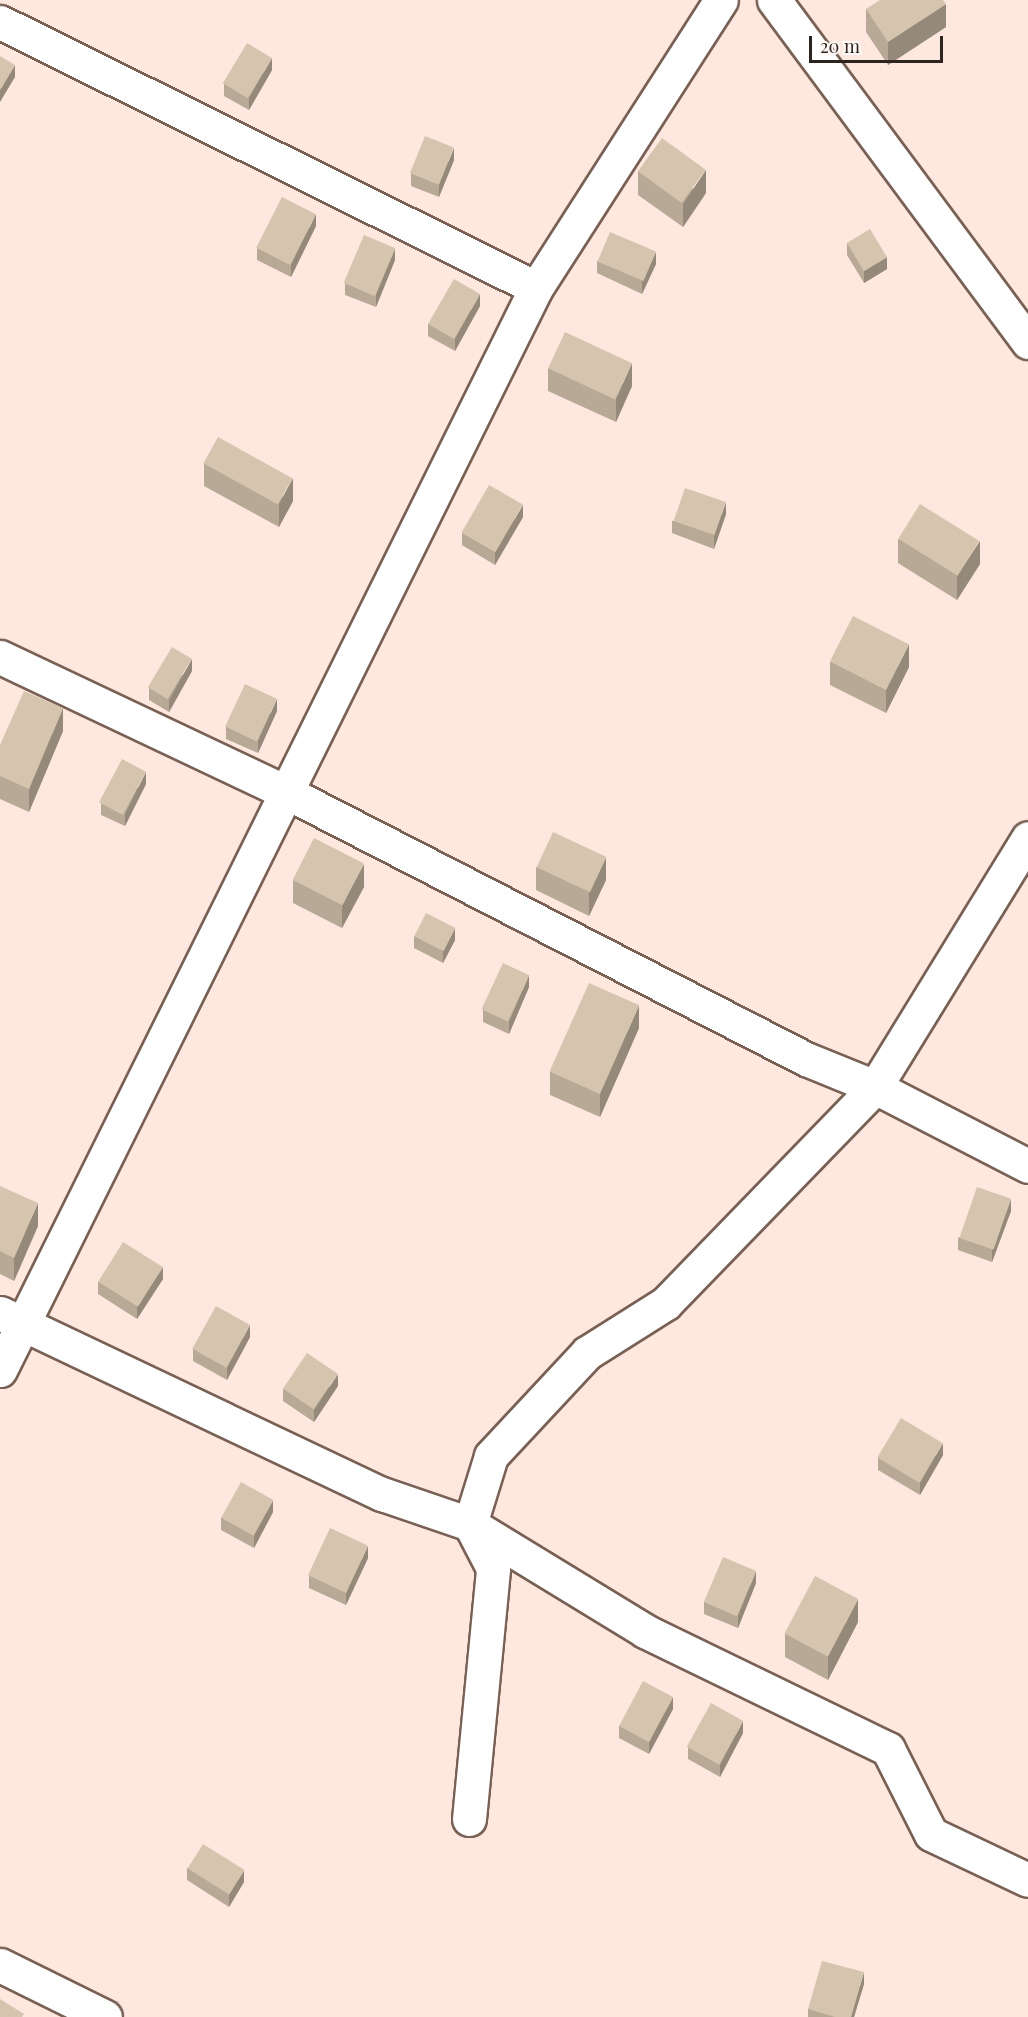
<!DOCTYPE html>
<style>
body{margin:0}
#map{position:relative;width:1028px;height:2017px;overflow:hidden;background:#fee7de;font-family:"Playfair Display",serif}
div>[style]{position:absolute}
[style*='--x']{left:calc(var(--x)*1px);top:calc(var(--y)*1px);width:calc(var(--w)*1px);rotate:calc(var(--a)*1deg)}
.roads{filter:drop-shadow(2px 0 #786055) drop-shadow(-2px 0 #786055) drop-shadow(0 2px #786055) drop-shadow(0 -2px #786055)}
.minor>*{height:33px;margin:-16.5px;padding:0 16.5px;transform-origin:16.5px;border-radius:16.5px;background:#fff}
.wall>*{inset:0;background:#b7a996}
.shaded-wall>*{inset:0;background:#95897a}
.building>*{inset:0;background:#d5c4ae;transform-origin:0 0}
span{translate:-50% -50%;white-space:nowrap;text-align:center;line-height:1.15;-webkit-text-stroke:6px #fff9f6;paint-order:stroke}
.scale{position:absolute;left:809px;top:36px;width:134px;height:27px;box-sizing:border-box;border:3px solid #2e241f;border-top:0;padding-left:8px;font-size:18px;line-height:21px;white-space:nowrap;color:#2e241f;-webkit-text-stroke:4px #fff9f6;paint-order:stroke}
</style>
<div id="map">
<div class="roads">
<div class="minor">
<i style="--x:774;--y:0;--w:426;--a:53.4"></i>
<i style="--x:0;--y:22;--w:598;--a:26.39"></i>
<i style="--x:0;--y:657;--w:314;--a:25.3"></i>
<i style="--x:284;--y:791;--w:587;--a:27.18"></i>
<i style="--x:806;--y:1059;--w:74;--a:22.1"></i>
<i style="--x:875;--y:1087;--w:172;--a:27.3"></i>
<i style="--x:0;--y:1313;--w:423;--a:25.4"></i>
<i style="--x:382;--y:1494;--w:93;--a:18.8"></i>
<i style="--x:470;--y:1524;--w:205;--a:31.4"></i>
<i style="--x:645;--y:1631;--w:270;--a:25.9"></i>
<i style="--x:888;--y:1749;--w:95;--a:63.2"></i>
<i style="--x:931;--y:1834;--w:107;--a:25.4"></i>
<i style="--x:0;--y:1370;--w:1207;--a:-63.65"></i>
<i style="--x:536;--y:288;--w:342;--a:-57.3"></i>
<i style="--x:469;--y:1819;--w:252;--a:-84.5"></i>
<i style="--x:493;--y:1568;--w:50;--a:-117.6"></i>
<i style="--x:470;--y:1524;--w:71;--a:-72.8"></i>
<i style="--x:491;--y:1456;--w:141;--a:-47"></i>
<i style="--x:587;--y:1353;--w:93;--a:-32.3"></i>
<i style="--x:666;--y:1303;--w:301;--a:-45.9"></i>
<i style="--x:875;--y:1087;--w:292;--a:-58.4"></i>
<i style="--x:0;--y:1965;--w:117;--a:26.3"></i>
</div>
</div>
<div class="wall">
<i style="clip-path:polygon(866px 9px,946px 27px,888px 65px,866px 32px)"></i>
<i style="clip-path:polygon(272px 70px,249px 110px,224px 96px,224px 84px)"></i>
<i style="clip-path:polygon(454px 160px,439px 197px,411px 186px,411px 173px)"></i>
<i style="clip-path:polygon(638px 171px,706px 193px,683px 227px,638px 195px)"></i>
<i style="clip-path:polygon(316px 226px,291px 277px,257px 260px,257px 248px)"></i>
<i style="clip-path:polygon(847px 243px,887px 269px,864px 283px,847px 255px)"></i>
<i style="clip-path:polygon(395px 260px,376px 307px,345px 295px,345px 283px)"></i>
<i style="clip-path:polygon(597px 261px,656px 264px,642px 294px,597px 273px)"></i>
<i style="clip-path:polygon(480px 306px,455px 351px,428px 336px,428px 324px)"></i>
<i style="clip-path:polygon(548px 368px,632px 386px,616px 422px,548px 391px)"></i>
<i style="clip-path:polygon(204px 463px,293px 501px,279px 527px,204px 486px)"></i>
<i style="clip-path:polygon(726px 514px,714px 549px,672px 533px,672px 521px)"></i>
<i style="clip-path:polygon(523px 517px,495px 565px,462px 545px,462px 533px)"></i>
<i style="clip-path:polygon(898px 539px,980px 564px,957px 600px,898px 563px)"></i>
<i style="clip-path:polygon(830px 662px,909px 667px,886px 713px,830px 685px)"></i>
<i style="clip-path:polygon(192px 671px,169px 712px,149px 700px,149px 688px)"></i>
<i style="clip-path:polygon(277px 711px,258px 753px,226px 739px,226px 727px)"></i>
<i style="clip-path:polygon(63px 731px,29px 812px,0 799px,0 745px)"></i>
<i style="clip-path:polygon(146px 784px,125px 826px,101px 815px,101px 803px)"></i>
<i style="clip-path:polygon(536px 867px,606px 880px,589px 916px,536px 890px)"></i>
<i style="clip-path:polygon(293px 880px,364px 887px,342px 928px,293px 903px)"></i>
<i style="clip-path:polygon(414px 936px,455px 940px,443px 963px,414px 948px)"></i>
<i style="clip-path:polygon(529px 987px,509px 1034px,483px 1022px,483px 1010px)"></i>
<i style="clip-path:polygon(639px 1028px,600px 1117px,550px 1095px,550px 1072px)"></i>
<i style="clip-path:polygon(0 1186px,38px 1226px,14px 1281px,0 1274px)"></i>
<i style="clip-path:polygon(1011px 1211px,992px 1262px,958px 1250px,958px 1238px)"></i>
<i style="clip-path:polygon(163px 1279px,137px 1319px,98px 1294px,98px 1282px)"></i>
<i style="clip-path:polygon(250px 1337px,227px 1380px,193px 1361px,193px 1349px)"></i>
<i style="clip-path:polygon(338px 1386px,314px 1422px,283px 1401px,283px 1389px)"></i>
<i style="clip-path:polygon(943px 1455px,920px 1495px,878px 1470px,878px 1458px)"></i>
<i style="clip-path:polygon(273px 1512px,254px 1548px,221px 1530px,221px 1518px)"></i>
<i style="clip-path:polygon(368px 1558px,346px 1605px,309px 1588px,309px 1576px)"></i>
<i style="clip-path:polygon(756px 1583px,738px 1628px,704px 1614px,704px 1602px)"></i>
<i style="clip-path:polygon(858px 1622px,828px 1680px,785px 1657px,785px 1634px)"></i>
<i style="clip-path:polygon(673px 1709px,649px 1754px,619px 1738px,619px 1726px)"></i>
<i style="clip-path:polygon(743px 1733px,720px 1777px,688px 1759px,688px 1747px)"></i>
<i style="clip-path:polygon(187px 1868px,244px 1882px,229px 1907px,187px 1880px)"></i>
<i style="clip-path:polygon(864px 1984px,854px 2017px,808px 2017px,808px 2009px)"></i>
</div>
<div class="shaded-wall">
<i style="clip-path:polygon(946px 4px,946px 27px,888px 65px,888px 42px)"></i>
<i style="clip-path:polygon(272px 58px,272px 70px,249px 110px,249px 98px)"></i>
<i style="clip-path:polygon(15px 65px,15px 77px,0 102px,0 90px)"></i>
<i style="clip-path:polygon(454px 148px,454px 160px,439px 197px,439px 185px)"></i>
<i style="clip-path:polygon(706px 170px,706px 193px,683px 227px,683px 204px)"></i>
<i style="clip-path:polygon(316px 214px,316px 226px,291px 277px,291px 265px)"></i>
<i style="clip-path:polygon(395px 248px,395px 260px,376px 307px,376px 295px)"></i>
<i style="clip-path:polygon(656px 252px,656px 264px,642px 294px,642px 282px)"></i>
<i style="clip-path:polygon(887px 257px,887px 269px,864px 283px,864px 271px)"></i>
<i style="clip-path:polygon(480px 294px,480px 306px,455px 351px,455px 339px)"></i>
<i style="clip-path:polygon(632px 363px,632px 386px,616px 422px,616px 399px)"></i>
<i style="clip-path:polygon(293px 478px,293px 501px,279px 527px,279px 504px)"></i>
<i style="clip-path:polygon(726px 502px,726px 514px,714px 549px,714px 537px)"></i>
<i style="clip-path:polygon(523px 505px,523px 517px,495px 565px,495px 553px)"></i>
<i style="clip-path:polygon(980px 541px,980px 564px,957px 600px,957px 576px)"></i>
<i style="clip-path:polygon(909px 644px,909px 667px,886px 713px,886px 690px)"></i>
<i style="clip-path:polygon(192px 659px,192px 671px,169px 712px,169px 700px)"></i>
<i style="clip-path:polygon(277px 699px,277px 711px,258px 753px,258px 741px)"></i>
<i style="clip-path:polygon(63px 708px,63px 731px,29px 812px,29px 789px)"></i>
<i style="clip-path:polygon(146px 772px,146px 784px,125px 826px,125px 814px)"></i>
<i style="clip-path:polygon(606px 857px,606px 880px,589px 916px,589px 893px)"></i>
<i style="clip-path:polygon(364px 864px,364px 887px,342px 928px,342px 905px)"></i>
<i style="clip-path:polygon(455px 928px,455px 940px,443px 963px,443px 951px)"></i>
<i style="clip-path:polygon(529px 975px,529px 987px,509px 1034px,509px 1022px)"></i>
<i style="clip-path:polygon(639px 1005px,639px 1028px,600px 1117px,600px 1094px)"></i>
<i style="clip-path:polygon(1011px 1199px,1011px 1211px,992px 1262px,992px 1250px)"></i>
<i style="clip-path:polygon(38px 1203px,38px 1226px,14px 1281px,14px 1258px)"></i>
<i style="clip-path:polygon(163px 1267px,163px 1279px,137px 1319px,137px 1307px)"></i>
<i style="clip-path:polygon(250px 1325px,250px 1337px,227px 1380px,227px 1368px)"></i>
<i style="clip-path:polygon(338px 1374px,338px 1386px,314px 1422px,314px 1410px)"></i>
<i style="clip-path:polygon(943px 1443px,943px 1455px,920px 1495px,920px 1483px)"></i>
<i style="clip-path:polygon(273px 1500px,273px 1512px,254px 1548px,254px 1536px)"></i>
<i style="clip-path:polygon(368px 1546px,368px 1558px,346px 1605px,346px 1593px)"></i>
<i style="clip-path:polygon(756px 1571px,756px 1583px,738px 1628px,738px 1616px)"></i>
<i style="clip-path:polygon(858px 1599px,858px 1622px,828px 1680px,828px 1657px)"></i>
<i style="clip-path:polygon(673px 1697px,673px 1709px,649px 1754px,649px 1742px)"></i>
<i style="clip-path:polygon(743px 1721px,743px 1733px,720px 1777px,720px 1765px)"></i>
<i style="clip-path:polygon(244px 1870px,244px 1882px,229px 1907px,229px 1895px)"></i>
<i style="clip-path:polygon(864px 1972px,864px 1984px,854px 2017px,851px 2017px)"></i>
</div>
<div class="building">
<i style="clip-path:polygon(880px 0,943px 0,946px 4px,888px 42px,866px 9px)"></i>
<i style="left:247px;top:43px;width:29px;height:47px;rotate:31deg"></i>
<i style="clip-path:polygon(0 56px,15px 65px,0 90px)"></i>
<i style="left:425px;top:136px;width:31px;height:40px;rotate:22deg"></i>
<i style="left:662px;top:138px;width:54px;height:41px;rotate:36deg"></i>
<i style="left:282px;top:197px;width:38px;height:57px;rotate:27deg"></i>
<i style="left:870px;top:229px;width:33px;height:27px;rotate:59deg"></i>
<i style="left:610px;top:232px;width:50px;height:32px;rotate:23deg"></i>
<i style="left:364px;top:235px;width:34px;height:52px;rotate:23deg"></i>
<i style="left:454px;top:279px;width:30px;height:52px;rotate:30deg"></i>
<i style="left:565px;top:332px;width:74px;height:40px;rotate:25deg"></i>
<i style="left:218px;top:437px;width:85px;height:30px;rotate:29deg"></i>
<i style="left:489px;top:485px;width:39px;height:55px;rotate:30deg"></i>
<i style="left:685px;top:488px;width:43px;height:35px;rotate:19deg"></i>
<i style="left:920px;top:504px;width:70px;height:41px;rotate:32deg"></i>
<i style="left:853px;top:616px;width:63px;height:51px;rotate:27deg"></i>
<i style="left:172px;top:647px;width:23px;height:47px;rotate:31deg"></i>
<i style="left:245px;top:684px;width:35px;height:47px;rotate:25deg"></i>
<i style="clip-path:polygon(24px 691px,63px 708px,29px 789px,0 776px,0 745px)"></i>
<i style="left:122px;top:759px;width:27px;height:49px;rotate:28deg"></i>
<i style="left:553px;top:832px;width:59px;height:39px;rotate:25deg"></i>
<i style="left:314px;top:838px;width:56px;height:47px;rotate:27deg"></i>
<i style="left:426px;top:913px;width:33px;height:26px;rotate:27deg"></i>
<i style="left:503px;top:963px;width:29px;height:51px;rotate:25deg"></i>
<i style="left:589px;top:983px;width:55px;height:97px;rotate:24deg"></i>
<i style="clip-path:polygon(0 1186px,38px 1203px,14px 1258px,0 1251px)"></i>
<i style="left:977px;top:1187px;width:36px;height:54px;rotate:19deg"></i>
<i style="left:123px;top:1242px;width:47px;height:47px;rotate:32deg"></i>
<i style="left:216px;top:1306px;width:39px;height:49px;rotate:29deg"></i>
<i style="left:307px;top:1353px;width:37px;height:43px;rotate:34deg"></i>
<i style="left:901px;top:1418px;width:49px;height:46px;rotate:31deg"></i>
<i style="left:241px;top:1482px;width:37px;height:41px;rotate:29deg"></i>
<i style="left:330px;top:1528px;width:42px;height:52px;rotate:25deg"></i>
<i style="left:723px;top:1557px;width:36px;height:49px;rotate:23deg"></i>
<i style="left:815px;top:1576px;width:49px;height:65px;rotate:28deg"></i>
<i style="left:643px;top:1681px;width:34px;height:51px;rotate:28deg"></i>
<i style="left:711px;top:1703px;width:37px;height:50px;rotate:29deg"></i>
<i style="left:203px;top:1844px;width:49px;height:29px;rotate:32deg"></i>
<i style="clip-path:polygon(822px 1961px,864px 1972px,851px 2017px,835px 2017px,808px 2009px)"></i>
<i style="clip-path:polygon(0 1999px,24px 2014px,22px 2017px,0 2017px)"></i>
</div>
<div class="scale">20 m</div>
</div>
